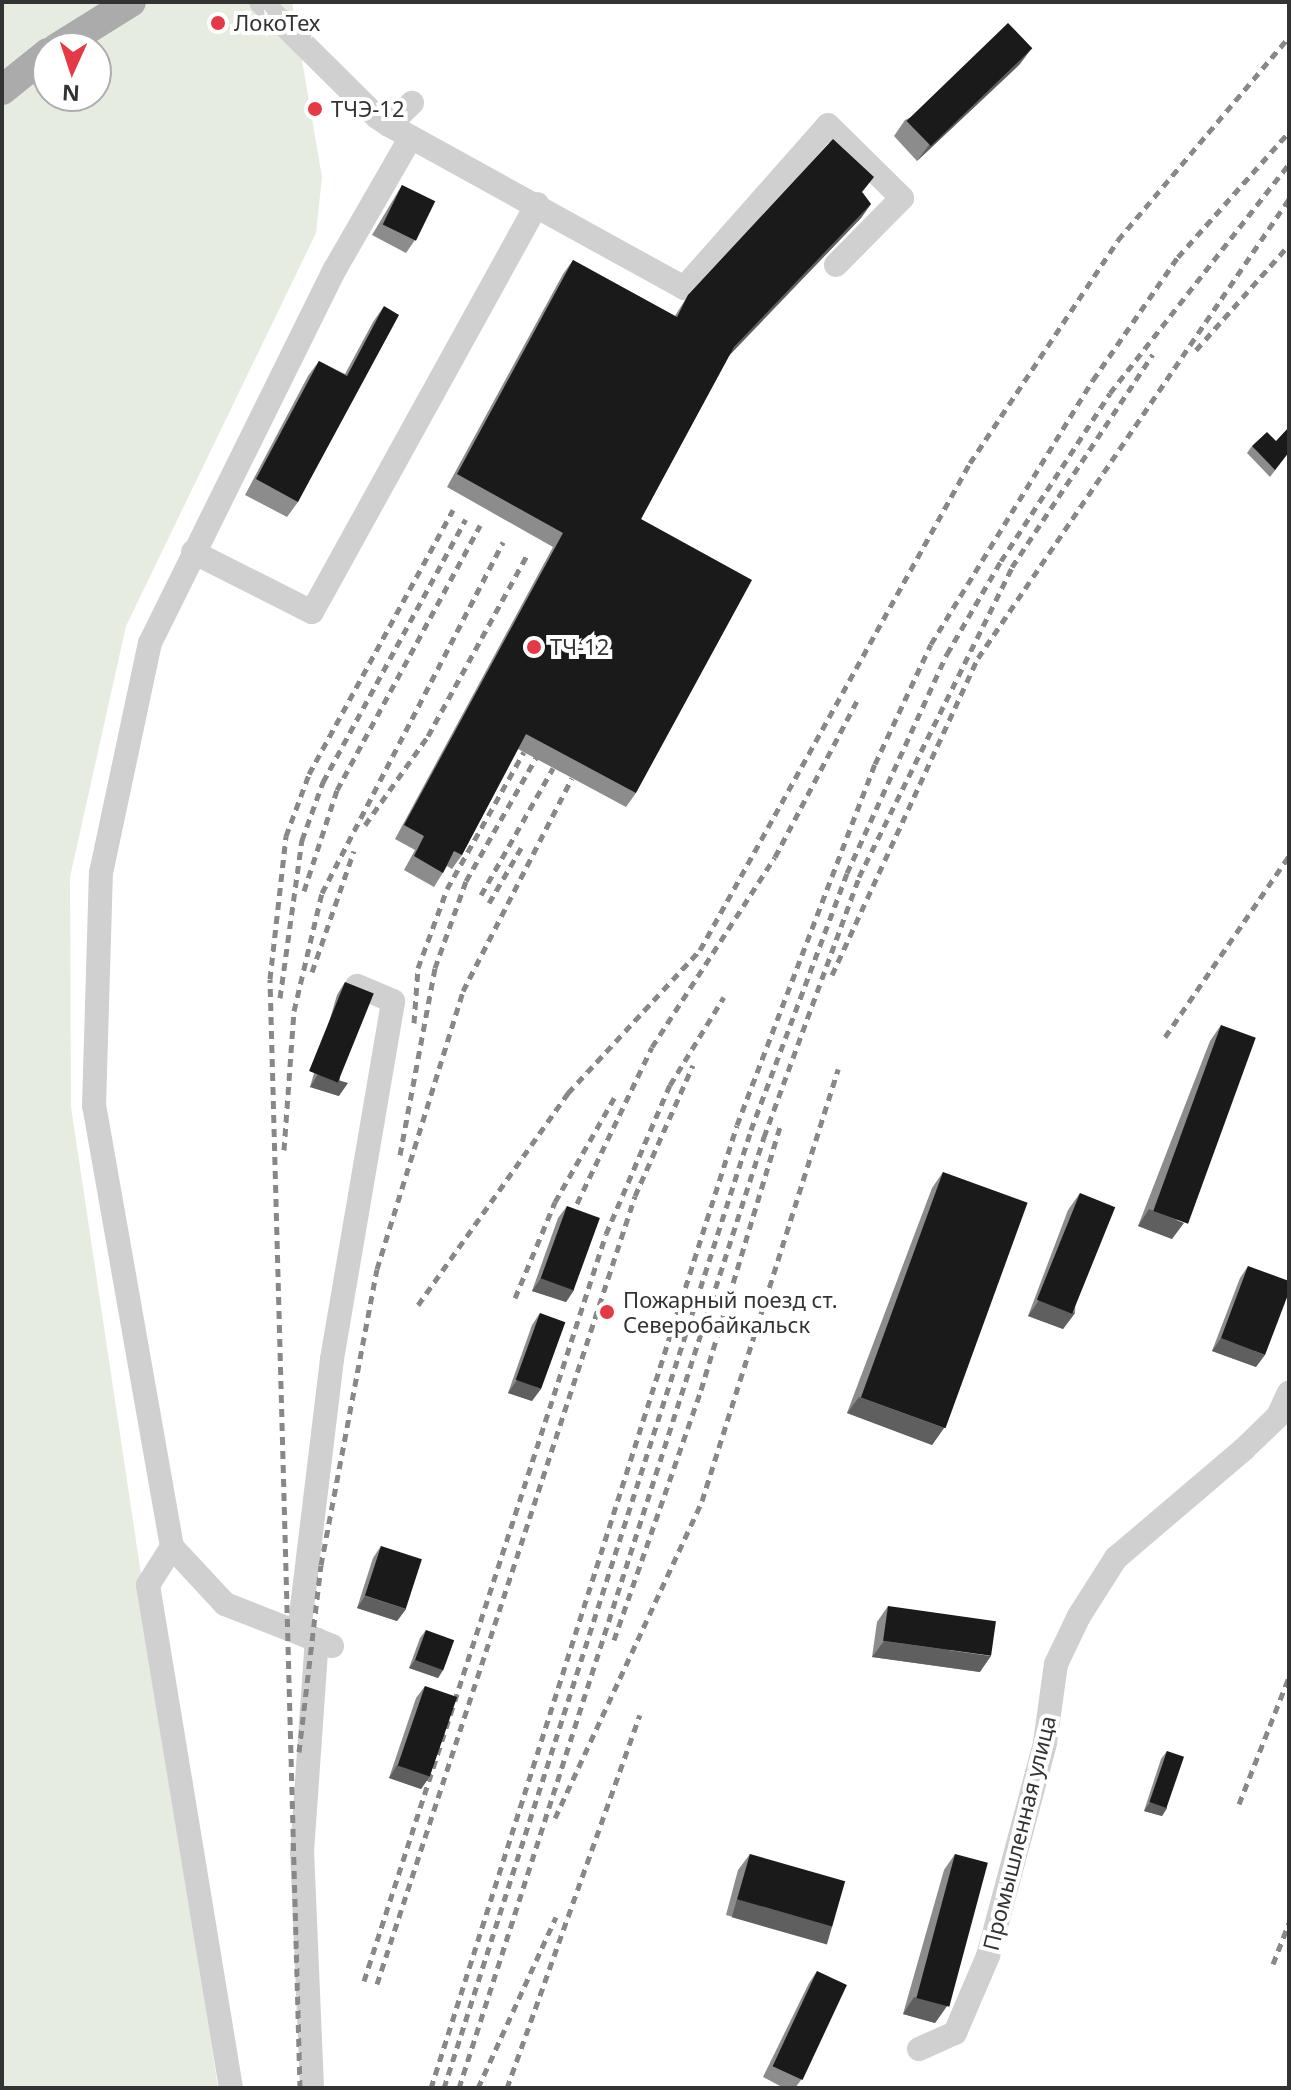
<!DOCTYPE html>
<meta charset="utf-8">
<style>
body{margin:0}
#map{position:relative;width:1291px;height:2090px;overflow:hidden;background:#fff;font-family:"Noto Sans",sans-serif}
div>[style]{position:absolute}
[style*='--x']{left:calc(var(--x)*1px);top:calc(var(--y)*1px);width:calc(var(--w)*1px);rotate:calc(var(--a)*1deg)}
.green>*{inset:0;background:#e6ecdf}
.minor>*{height:24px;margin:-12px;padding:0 12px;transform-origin:12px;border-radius:12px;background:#d0d0d0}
.major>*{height:30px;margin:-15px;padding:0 15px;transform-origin:15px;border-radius:15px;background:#ababab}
.rail>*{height:5px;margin-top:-2.5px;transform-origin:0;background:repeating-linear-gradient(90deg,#888 0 8px,transparent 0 14px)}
.wall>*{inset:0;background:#8c8c8c}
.shaded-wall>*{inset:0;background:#5f5f5f;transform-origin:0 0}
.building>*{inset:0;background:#1a1a1a;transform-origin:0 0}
.dots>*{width:22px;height:22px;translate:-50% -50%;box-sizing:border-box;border:4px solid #fff;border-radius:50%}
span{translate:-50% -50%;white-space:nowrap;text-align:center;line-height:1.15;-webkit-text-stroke:8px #fff;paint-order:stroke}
.poi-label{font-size:22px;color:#333}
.left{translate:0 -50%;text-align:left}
.street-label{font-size:22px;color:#333}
.frame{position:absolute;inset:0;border:4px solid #333;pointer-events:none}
.north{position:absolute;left:32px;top:32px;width:80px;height:80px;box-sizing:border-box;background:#fff;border:2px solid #adadad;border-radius:50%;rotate:183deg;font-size:22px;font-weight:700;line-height:32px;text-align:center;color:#333}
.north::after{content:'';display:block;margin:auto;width:28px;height:36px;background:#e63946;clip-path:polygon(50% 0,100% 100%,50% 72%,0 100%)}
</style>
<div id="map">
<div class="green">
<i style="clip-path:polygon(evenodd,2px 2px,292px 2px,322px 177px,316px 233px,126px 626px,70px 877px,71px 1107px,218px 2088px,2px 2088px,2px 2px,48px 48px,96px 48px,96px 96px,48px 96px,48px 48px)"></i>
</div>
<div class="minor">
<i style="--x:261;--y:2;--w:163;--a:44.8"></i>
<i style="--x:377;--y:117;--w:14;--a:34"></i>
<i style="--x:389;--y:125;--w:32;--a:-44"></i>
<i style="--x:389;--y:125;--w:337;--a:28.9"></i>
<i style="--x:684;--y:288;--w:217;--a:-48.5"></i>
<i style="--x:828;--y:125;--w:104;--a:44.6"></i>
<i style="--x:902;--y:198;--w:94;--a:134.6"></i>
<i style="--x:193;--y:552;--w:133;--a:26.8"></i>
<i style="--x:312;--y:612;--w:466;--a:-61.1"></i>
<i style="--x:172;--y:1547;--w:45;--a:122.3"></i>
<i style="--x:148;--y:1585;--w:510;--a:80.63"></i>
<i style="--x:299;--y:1632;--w:275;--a:-83.1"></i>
<i style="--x:332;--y:1359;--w:363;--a:-80.3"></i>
<i style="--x:393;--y:1001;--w:39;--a:-157"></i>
<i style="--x:332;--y:1646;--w:115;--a:-158.6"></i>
<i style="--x:225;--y:1604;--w:78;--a:-132.9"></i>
<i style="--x:172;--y:1547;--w:448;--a:-100"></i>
<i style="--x:94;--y:1106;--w:233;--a:-88.3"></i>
<i style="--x:101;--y:873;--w:235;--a:-78"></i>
<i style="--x:150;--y:643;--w:417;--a:-63.7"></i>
<i style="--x:335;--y:269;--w:152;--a:-60.1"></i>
<i style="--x:919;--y:2049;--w:39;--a:-24"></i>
<i style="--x:955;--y:2033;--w:84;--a:-66.8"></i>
<i style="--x:988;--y:1956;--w:220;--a:-75"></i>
<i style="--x:1045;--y:1743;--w:80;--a:-82.1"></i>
<i style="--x:1056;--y:1664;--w:53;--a:-64.4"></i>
<i style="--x:1079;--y:1616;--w:69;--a:-57.5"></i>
<i style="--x:1116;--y:1558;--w:168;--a:-40.4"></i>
<i style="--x:1244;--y:1449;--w:47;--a:-44.1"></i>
<i style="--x:1278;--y:1416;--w:26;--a:-65"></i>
<i style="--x:312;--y:2088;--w:236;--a:-92.4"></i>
<i style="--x:302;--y:1852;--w:213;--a:-86"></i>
</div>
<div class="major">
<i style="--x:57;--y:48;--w:87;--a:-31.9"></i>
<i style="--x:2;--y:90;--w:59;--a:-38.8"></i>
</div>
<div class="rail">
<i style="--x:1196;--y:350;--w:140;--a:-48.5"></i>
<i style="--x:365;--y:825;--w:109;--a:-54.7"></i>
<i style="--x:428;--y:736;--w:209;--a:-61.3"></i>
<i style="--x:304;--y:891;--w:106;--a:-71.9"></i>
<i style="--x:337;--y:790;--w:301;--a:-61.6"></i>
<i style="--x:481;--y:895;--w:146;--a:-60.4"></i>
<i style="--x:489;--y:903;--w:64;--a:-59.8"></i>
<i style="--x:312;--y:972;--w:128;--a:-70.9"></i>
<i style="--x:832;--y:975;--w:349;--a:-65.3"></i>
<i style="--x:978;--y:658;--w:554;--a:-55.88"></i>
<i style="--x:280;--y:998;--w:160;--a:-82.1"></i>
<i style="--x:302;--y:840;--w:62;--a:-70.1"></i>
<i style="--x:323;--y:782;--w:299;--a:-61.5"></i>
<i style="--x:414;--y:1023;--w:55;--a:-85.8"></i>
<i style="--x:418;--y:968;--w:84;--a:-69.8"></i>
<i style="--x:447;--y:889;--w:157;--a:-60.7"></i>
<i style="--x:1165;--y:1037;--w:219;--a:-55.6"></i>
<i style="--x:284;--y:1150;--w:139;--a:-85.9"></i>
<i style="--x:294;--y:1011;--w:121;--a:-76.7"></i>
<i style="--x:322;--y:893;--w:395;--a:-62.7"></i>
<i style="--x:400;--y:1155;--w:190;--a:-79.4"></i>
<i style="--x:435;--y:968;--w:92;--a:-70.4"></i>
<i style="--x:466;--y:881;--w:142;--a:-60.4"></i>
<i style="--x:571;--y:1216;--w:187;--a:-64.4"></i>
<i style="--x:652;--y:1047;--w:226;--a:-57.1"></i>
<i style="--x:775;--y:857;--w:178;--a:-62.3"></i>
<i style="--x:515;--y:1298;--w:104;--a:-67.4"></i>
<i style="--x:555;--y:1202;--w:120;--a:-60.4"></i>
<i style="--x:418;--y:1305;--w:260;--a:-54.7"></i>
<i style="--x:568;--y:1093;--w:195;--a:-47.3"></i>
<i style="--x:700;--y:950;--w:557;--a:-61"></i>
<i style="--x:970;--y:463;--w:268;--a:-56.4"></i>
<i style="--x:1118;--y:240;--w:265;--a:-49.9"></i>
<i style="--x:614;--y:1640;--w:265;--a:-70.8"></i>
<i style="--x:701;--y:1390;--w:279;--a:-73.3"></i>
<i style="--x:299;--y:1752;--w:188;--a:-83.3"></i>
<i style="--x:321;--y:1565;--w:301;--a:-79.3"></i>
<i style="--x:377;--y:1269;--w:291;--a:-72.8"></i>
<i style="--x:463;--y:991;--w:239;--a:-62.9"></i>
<i style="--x:1239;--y:1804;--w:136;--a:-68.5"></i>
<i style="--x:555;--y:1818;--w:349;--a:-65.1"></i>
<i style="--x:702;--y:1501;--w:453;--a:-72.5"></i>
<i style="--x:1273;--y:1964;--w:44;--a:-68.7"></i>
<i style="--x:364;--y:1981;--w:785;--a:-72.05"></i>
<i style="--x:606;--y:1234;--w:162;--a:-66.8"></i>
<i style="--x:670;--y:1085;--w:103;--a:-58.5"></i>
<i style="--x:377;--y:1984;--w:829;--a:-71.87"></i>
<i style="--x:635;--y:1196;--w:143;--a:-66.1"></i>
<i style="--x:300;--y:2088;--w:1109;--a:-91.55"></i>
<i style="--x:270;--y:979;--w:144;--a:-83.6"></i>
<i style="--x:286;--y:836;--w:66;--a:-69.6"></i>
<i style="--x:309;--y:774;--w:301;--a:-61.4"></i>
<i style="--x:431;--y:2088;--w:1010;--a:-72.37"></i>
<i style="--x:737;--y:1125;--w:386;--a:-69.1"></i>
<i style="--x:875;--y:764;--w:132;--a:-65"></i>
<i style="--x:931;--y:644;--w:310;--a:-58.5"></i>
<i style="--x:1093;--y:380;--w:150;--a:-55.4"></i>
<i style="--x:1178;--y:257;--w:167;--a:-48.4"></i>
<i style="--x:444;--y:2088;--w:1006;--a:-72.23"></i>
<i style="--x:751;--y:1130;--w:274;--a:-69.5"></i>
<i style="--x:847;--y:873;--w:241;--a:-65.5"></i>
<i style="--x:947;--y:654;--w:108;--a:-59.9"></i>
<i style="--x:1001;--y:561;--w:200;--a:-57"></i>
<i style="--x:1110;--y:393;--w:291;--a:-52"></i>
<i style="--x:459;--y:2088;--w:999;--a:-72.22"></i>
<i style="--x:764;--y:1137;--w:277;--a:-69.9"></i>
<i style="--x:859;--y:877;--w:346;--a:-63.7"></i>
<i style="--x:1012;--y:567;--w:255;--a:-56.5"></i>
<i style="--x:478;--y:2088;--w:188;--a:-65.5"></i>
<i style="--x:507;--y:2088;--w:396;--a:-70.4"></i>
</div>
<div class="wall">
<i style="clip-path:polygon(1020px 64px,917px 161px,894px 136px,905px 120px)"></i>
<i style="clip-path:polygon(402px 185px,415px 240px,406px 253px,372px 235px)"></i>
<i style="clip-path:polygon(863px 193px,871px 204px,861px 218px,729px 355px,641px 519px,636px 793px,626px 807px,518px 749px,462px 855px,452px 869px,447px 866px,434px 887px,404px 870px,415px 850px,395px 839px,553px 547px,447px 487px,563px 274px,573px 260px,675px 316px,688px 295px)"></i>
<i style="clip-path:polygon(384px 306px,298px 502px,287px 517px,245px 495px,308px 376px,319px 361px,345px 374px,373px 322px)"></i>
<i style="clip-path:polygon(1276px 441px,1289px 452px,1270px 477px,1247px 453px,1252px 446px)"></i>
<i style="clip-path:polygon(345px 982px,339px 1096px,310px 1087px,337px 995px)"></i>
<i style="clip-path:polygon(1221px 1025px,1172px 1239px,1138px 1226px,1210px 1041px)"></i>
<i style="clip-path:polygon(943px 1172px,944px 1428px,932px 1445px,847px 1413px,932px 1188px)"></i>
<i style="clip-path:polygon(1080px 1193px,1075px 1313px,1063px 1329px,1028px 1316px,1068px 1210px)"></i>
<i style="clip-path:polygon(567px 1206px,574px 1290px,566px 1302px,532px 1291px,558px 1218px)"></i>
<i style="clip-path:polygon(1248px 1266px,1256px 1367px,1212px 1351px,1240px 1278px)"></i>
<i style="clip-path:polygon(540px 1313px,532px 1401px,508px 1393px,532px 1325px)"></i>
<i style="clip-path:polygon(381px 1546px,406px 1609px,397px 1621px,357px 1608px,373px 1558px)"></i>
<i style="clip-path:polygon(888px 1606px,980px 1672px,872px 1657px,877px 1622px)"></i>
<i style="clip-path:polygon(426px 1630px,443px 1670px,438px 1678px,409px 1668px,420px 1638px)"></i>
<i style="clip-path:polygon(425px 1686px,430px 1776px,421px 1789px,389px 1778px,416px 1698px)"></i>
<i style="clip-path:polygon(1167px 1751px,1167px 1808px,1162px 1816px,1144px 1811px,1161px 1759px)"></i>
<i style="clip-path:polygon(750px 1854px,832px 1926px,821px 1942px,726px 1915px,738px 1870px)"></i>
<i style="clip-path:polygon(955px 1854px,947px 2006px,935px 2023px,903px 2014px,944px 1870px)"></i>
<i style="clip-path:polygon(817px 1971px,801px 2080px,795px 2088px,784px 2088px,763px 2077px,809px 1983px)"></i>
</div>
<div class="shaded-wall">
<i style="clip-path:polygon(1032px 48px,1020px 64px,917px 161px,929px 145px)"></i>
<i style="clip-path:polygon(871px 204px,861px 218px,724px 361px,734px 347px)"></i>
<i style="clip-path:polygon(318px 1074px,348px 1083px,339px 1096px,310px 1087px)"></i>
<i style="clip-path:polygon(1149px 1209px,1184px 1223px,1172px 1239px,1138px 1226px)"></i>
<i style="clip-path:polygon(541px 1278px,574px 1290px,566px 1302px,532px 1291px)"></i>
<i style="clip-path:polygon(1039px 1300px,1075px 1313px,1063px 1329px,1028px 1316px)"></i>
<i style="clip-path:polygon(1221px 1338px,1265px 1355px,1256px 1367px,1212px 1351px)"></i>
<i style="clip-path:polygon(517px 1380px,541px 1389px,532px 1401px,508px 1393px)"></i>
<i style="clip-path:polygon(859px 1397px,944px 1428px,932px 1445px,847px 1413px)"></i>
<i style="clip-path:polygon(365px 1596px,406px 1609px,397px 1621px,357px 1608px)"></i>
<i style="clip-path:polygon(884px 1641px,991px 1656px,980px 1672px,872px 1657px)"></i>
<i style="clip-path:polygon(415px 1660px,443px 1670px,438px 1678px,409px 1668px)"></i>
<i style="clip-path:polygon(397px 1765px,430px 1776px,421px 1789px,389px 1778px)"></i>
<i style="clip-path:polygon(1150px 1802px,1167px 1808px,1162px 1816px,1144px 1811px)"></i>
<i style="left:737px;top:1899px;width:99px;height:19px;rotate:16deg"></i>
<i style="clip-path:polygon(914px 1997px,947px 2006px,935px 2023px,903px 2014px)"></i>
</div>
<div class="building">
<i style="left:1008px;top:23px;width:35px;height:141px;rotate:46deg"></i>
<i style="clip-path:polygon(833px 139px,874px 177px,862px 192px,871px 204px,734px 347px,641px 519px,752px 580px,636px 793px,526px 734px,462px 855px,454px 851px,443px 873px,414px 856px,424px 836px,404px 825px,563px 533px,457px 474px,573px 260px,677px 317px,688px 295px)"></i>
<i style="left:402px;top:185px;width:37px;height:44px;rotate:26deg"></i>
<i style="clip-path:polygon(384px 306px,399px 315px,298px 502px,256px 479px,319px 361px,347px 376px)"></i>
<i style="clip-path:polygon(1289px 427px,1289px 452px,1275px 470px,1252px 446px,1267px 432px,1276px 441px)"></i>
<i style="left:345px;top:982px;width:31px;height:96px;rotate:22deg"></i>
<i style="left:1221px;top:1025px;width:37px;height:198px;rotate:20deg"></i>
<i style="left:943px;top:1172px;width:90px;height:240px;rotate:20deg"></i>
<i style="left:1080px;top:1193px;width:38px;height:115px;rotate:22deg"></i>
<i style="left:567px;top:1206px;width:35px;height:77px;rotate:20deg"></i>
<i style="clip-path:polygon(1248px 1266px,1289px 1281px,1289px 1292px,1265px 1355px,1221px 1338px)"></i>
<i style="left:540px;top:1313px;width:27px;height:71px;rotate:20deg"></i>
<i style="left:381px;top:1546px;width:43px;height:52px;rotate:18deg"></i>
<i style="left:888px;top:1606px;width:109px;height:35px;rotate:8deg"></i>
<i style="left:426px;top:1630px;width:30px;height:32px;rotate:20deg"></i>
<i style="left:425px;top:1686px;width:34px;height:84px;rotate:19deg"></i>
<i style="left:1167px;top:1751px;width:18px;height:54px;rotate:19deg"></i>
<i style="left:750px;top:1854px;width:99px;height:47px;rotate:16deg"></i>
<i style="left:955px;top:1854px;width:34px;height:149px;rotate:15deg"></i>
<i style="left:817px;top:1971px;width:33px;height:105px;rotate:25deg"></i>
</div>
<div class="dots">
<i style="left:218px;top:23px;background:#e63946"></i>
<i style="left:315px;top:109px;background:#e63946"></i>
<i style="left:534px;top:647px;background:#e63946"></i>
<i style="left:607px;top:1312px;background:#e63946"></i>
</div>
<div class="poi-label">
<span class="left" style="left:234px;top:23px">ЛокоТех</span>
<span class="left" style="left:331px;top:109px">ТЧЭ-12</span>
<span class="left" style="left:550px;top:647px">ТЧ-12</span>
<span class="left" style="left:623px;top:1312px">Пожарный поезд ст.<br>Северобайкальск</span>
</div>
<div class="street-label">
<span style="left:1019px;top:1833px;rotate:-76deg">Промышленная улица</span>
</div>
<div class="frame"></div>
<div class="north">N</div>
</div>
